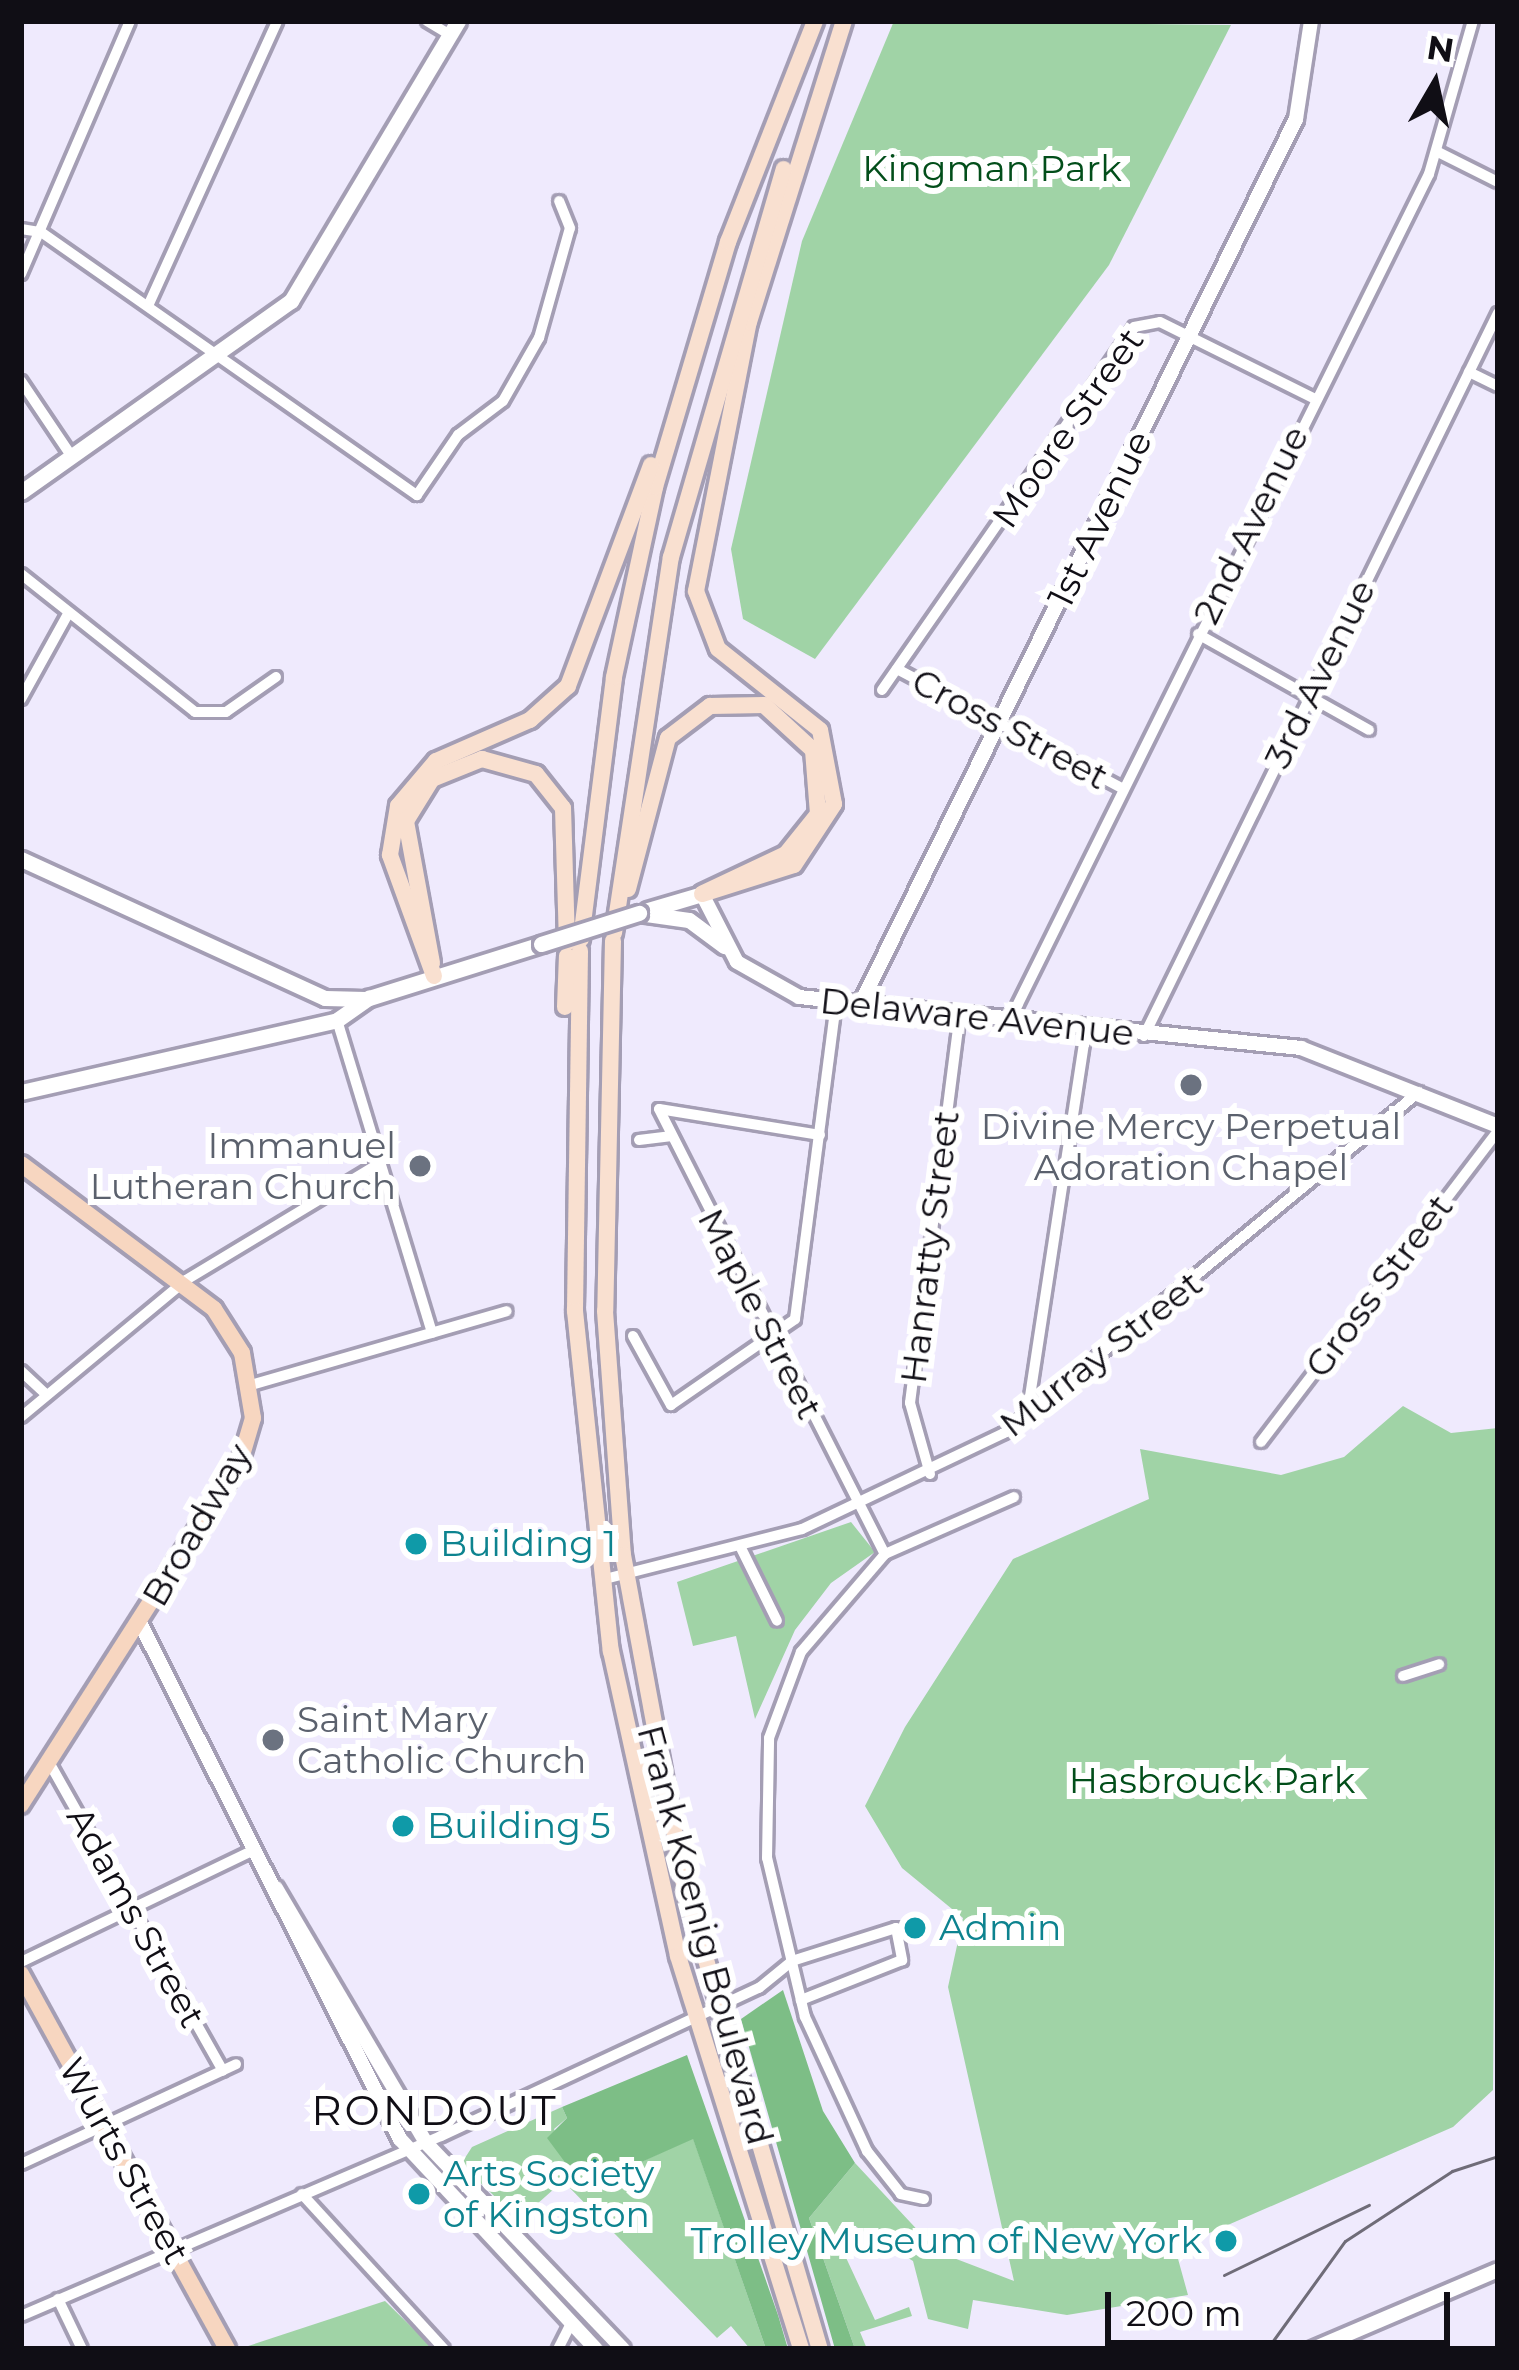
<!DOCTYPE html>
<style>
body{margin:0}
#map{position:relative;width:1519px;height:2370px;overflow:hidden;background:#efeafd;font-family:Montserrat,sans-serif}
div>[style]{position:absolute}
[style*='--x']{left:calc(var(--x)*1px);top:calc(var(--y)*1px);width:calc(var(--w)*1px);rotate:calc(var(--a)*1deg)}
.green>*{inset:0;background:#a0d3a6}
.forest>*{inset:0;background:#7dbe86}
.roads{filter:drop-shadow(3px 0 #a49eb4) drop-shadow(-3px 0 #a49eb4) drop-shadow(0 3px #a49eb4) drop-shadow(0 -3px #a49eb4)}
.minor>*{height:10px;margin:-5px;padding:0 5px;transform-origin:5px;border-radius:5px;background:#fff}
.tertiary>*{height:14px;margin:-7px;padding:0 7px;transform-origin:7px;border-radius:7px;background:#fff}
.secondary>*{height:15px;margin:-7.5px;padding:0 7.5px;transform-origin:7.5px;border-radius:7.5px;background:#fff}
.primary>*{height:16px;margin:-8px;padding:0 8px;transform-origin:8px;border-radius:8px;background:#f9e0d0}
.trunk>*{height:16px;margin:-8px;padding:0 8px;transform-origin:8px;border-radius:8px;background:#f7d6c0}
.tram>*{height:3px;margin:-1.5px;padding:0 1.5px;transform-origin:1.5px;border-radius:1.5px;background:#6f6c78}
.bridges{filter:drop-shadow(3px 0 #a49eb4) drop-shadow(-3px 0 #a49eb4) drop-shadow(0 3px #a49eb4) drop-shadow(0 -3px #a49eb4)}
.secondary-bridge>*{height:15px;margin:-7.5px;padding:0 7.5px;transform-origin:7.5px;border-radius:7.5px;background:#fff}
.dots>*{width:33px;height:33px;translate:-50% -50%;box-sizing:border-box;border:6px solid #fff;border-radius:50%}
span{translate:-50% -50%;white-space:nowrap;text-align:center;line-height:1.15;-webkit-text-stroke:12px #fff;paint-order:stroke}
.park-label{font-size:36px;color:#024e1a}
.street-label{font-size:36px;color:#100e15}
.worship-label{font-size:36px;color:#5b616d}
.right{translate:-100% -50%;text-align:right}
.left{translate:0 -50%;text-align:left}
.culture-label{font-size:36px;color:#0d838f}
.quarter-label{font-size:42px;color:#100e15;letter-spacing:3px}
.frame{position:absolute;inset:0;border:24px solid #100e15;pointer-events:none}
.north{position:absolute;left:1375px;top:24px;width:120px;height:120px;-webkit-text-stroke:9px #fff;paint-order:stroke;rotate:9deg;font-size:33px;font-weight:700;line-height:48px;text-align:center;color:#100e15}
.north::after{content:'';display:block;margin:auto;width:42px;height:54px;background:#100e15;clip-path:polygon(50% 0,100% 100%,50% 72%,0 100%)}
.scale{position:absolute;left:1105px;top:2292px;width:345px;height:54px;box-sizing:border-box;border:6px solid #100e15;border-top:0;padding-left:15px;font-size:36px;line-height:42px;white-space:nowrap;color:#100e15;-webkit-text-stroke:9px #fff;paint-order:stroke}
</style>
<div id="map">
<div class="green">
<i style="clip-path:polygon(894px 21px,1231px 25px,1109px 265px,815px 659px,743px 619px,731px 549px,802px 241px)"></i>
<i style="clip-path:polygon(1403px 1406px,1451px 1433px,1498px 1428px,1493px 2090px,1453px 2127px,1175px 2248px,1188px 2295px,1067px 2315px,973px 2300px,968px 2329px,928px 2319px,913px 2261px,853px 2225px,835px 2234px,875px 2320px,909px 2307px,912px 2316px,860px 2332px,867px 2349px,855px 2349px,809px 2218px,855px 2163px,938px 2252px,1014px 2281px,948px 1987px,963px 1918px,902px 1868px,865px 1806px,905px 1727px,1013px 1559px,1149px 1499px,1140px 1449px,1281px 1475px,1344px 1457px)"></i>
<i style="clip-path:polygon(851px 1522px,875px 1552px,831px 1583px,795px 1630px,755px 1719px,736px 1636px,693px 1646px,677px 1582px)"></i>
<i style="clip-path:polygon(562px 2107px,567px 2118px,554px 2129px,570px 2169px,608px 2177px,693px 2138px,766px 2349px,750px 2349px,731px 2326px,717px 2338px,563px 2181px,519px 2220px,461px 2164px,472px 2147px)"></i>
<i style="clip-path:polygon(385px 2301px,434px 2349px,242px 2348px)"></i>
</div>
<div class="forest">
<i style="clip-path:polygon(783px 1990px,823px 2111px,855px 2163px,809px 2218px,855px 2349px,835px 2349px,741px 2019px)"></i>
<i style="clip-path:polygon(687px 2055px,778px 2315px,788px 2349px,766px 2349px,693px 2139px,608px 2177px,570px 2169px,547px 2138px,567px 2118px,562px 2107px)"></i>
</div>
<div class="roads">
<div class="minor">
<i style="--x:427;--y:21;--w:27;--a:31"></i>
<i style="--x:1438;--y:152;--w:67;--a:26.6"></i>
<i style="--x:21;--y:229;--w:20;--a:9"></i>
<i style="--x:41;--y:232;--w:459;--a:35"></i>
<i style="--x:417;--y:495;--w:73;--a:-55.7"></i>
<i style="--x:458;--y:435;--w:56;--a:-37.1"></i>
<i style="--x:503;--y:401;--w:73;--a:-60.3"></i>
<i style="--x:539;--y:338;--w:114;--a:-74.3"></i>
<i style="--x:570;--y:228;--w:29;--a:-112"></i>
<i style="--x:21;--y:274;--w:275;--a:-66.7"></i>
<i style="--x:148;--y:306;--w:313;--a:-65.6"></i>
<i style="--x:1469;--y:372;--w:32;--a:26"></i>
<i style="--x:21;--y:381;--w:92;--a:56.1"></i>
<i style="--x:21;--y:574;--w:222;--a:38.4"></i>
<i style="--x:195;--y:712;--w:31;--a:0"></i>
<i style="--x:226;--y:712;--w:61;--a:-35"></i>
<i style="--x:1198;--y:634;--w:196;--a:29.3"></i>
<i style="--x:897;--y:669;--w:255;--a:27.9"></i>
<i style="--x:882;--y:690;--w:442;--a:-55.2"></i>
<i style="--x:1134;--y:327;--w:26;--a:-11"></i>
<i style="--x:1160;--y:322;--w:171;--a:26.4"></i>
<i style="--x:21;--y:699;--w:97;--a:-61.1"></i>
<i style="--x:337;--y:1020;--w:327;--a:73.1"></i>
<i style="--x:1009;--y:1022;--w:946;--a:-63.65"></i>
<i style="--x:1429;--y:174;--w:159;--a:-74"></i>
<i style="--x:1144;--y:1036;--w:805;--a:-63.91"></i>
<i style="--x:820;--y:1135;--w:163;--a:-170.8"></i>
<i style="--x:659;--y:1109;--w:499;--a:63.1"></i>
<i style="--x:639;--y:1140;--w:31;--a:-7"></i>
<i style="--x:633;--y:1336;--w:79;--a:61.2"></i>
<i style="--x:671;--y:1405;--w:151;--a:-34.7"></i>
<i style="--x:795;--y:1319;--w:317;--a:-82.6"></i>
<i style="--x:21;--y:1371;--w:35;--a:43"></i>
<i style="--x:251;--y:1385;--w:266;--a:-16.1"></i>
<i style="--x:1027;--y:1416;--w:389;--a:-81.3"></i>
<i style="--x:21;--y:1417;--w:214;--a:-39.7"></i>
<i style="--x:186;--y:1280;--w:227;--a:-31.1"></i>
<i style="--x:1261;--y:1442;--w:391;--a:-52.7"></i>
<i style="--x:930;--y:1474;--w:74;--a:-105.7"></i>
<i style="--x:910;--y:1403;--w:388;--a:-82.7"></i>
<i style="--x:741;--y:1548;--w:81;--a:63.7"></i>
<i style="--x:601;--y:1580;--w:207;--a:-14.2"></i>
<i style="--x:802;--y:1529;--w:224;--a:-25.4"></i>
<i style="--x:1004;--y:1433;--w:537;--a:-39.41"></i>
<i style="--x:1403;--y:1676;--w:38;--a:-18"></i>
<i style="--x:50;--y:1764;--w:352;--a:60.6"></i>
<i style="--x:21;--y:1962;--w:259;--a:-25.7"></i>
<i style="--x:21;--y:2164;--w:237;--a:-24.9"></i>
<i style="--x:302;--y:2194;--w:210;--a:47.5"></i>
<i style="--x:924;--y:2199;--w:24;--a:-168"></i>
<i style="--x:901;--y:2194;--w:55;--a:-128.3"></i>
<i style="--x:867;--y:2151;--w:148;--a:-114.8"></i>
<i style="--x:805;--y:2017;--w:163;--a:-103.4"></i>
<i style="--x:767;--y:1858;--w:120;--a:-89"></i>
<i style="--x:769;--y:1738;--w:92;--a:-69.6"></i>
<i style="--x:801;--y:1652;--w:129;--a:-49.4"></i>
<i style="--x:885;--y:1554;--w:141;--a:-23.8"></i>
<i style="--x:58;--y:2299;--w:55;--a:64.4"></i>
<i style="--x:21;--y:2316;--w:457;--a:-23.2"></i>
<i style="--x:441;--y:2136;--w:351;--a:-25"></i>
<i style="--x:759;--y:1988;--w:43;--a:-39.3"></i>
<i style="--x:792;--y:1961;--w:109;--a:-17.6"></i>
<i style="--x:896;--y:1928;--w:33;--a:79"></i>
<i style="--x:902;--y:1960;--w:109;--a:158.4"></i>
<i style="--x:558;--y:2349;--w:28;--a:-63"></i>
</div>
<div class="tertiary">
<i style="--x:702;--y:894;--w:76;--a:62.8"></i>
<i style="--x:737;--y:962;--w:71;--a:29.4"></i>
<i style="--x:799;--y:997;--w:505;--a:5.8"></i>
<i style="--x:1301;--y:1048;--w:212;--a:21.6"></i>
<i style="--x:859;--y:1007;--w:990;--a:-63.8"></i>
<i style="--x:1296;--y:119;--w:99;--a:-81.3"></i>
<i style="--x:141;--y:1625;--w:576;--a:63.26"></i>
<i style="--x:400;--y:2139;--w:287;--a:47"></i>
<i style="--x:276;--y:1888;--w:296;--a:59.5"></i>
<i style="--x:426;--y:2143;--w:285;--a:46.3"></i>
<i style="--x:1313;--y:2349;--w:201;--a:-23.1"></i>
</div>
<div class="secondary">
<i style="--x:21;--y:492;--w:331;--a:-35.3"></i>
<i style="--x:291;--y:301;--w:326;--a:-59.2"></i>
<i style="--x:21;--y:859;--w:334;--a:24.6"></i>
<i style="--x:325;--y:998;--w:40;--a:1.4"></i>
<i style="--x:648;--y:910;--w:56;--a:-16.5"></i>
<i style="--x:639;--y:913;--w:50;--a:8"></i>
<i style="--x:689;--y:920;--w:44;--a:36.6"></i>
<i style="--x:21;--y:1092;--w:324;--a:-12.8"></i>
<i style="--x:337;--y:1020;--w:39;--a:-35"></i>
<i style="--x:369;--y:998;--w:180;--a:-17.4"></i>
</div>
<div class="primary">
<i style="--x:628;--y:889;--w:156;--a:-75.2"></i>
<i style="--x:668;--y:738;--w:53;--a:-37.3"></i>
<i style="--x:710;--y:706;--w:54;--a:-1.1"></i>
<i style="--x:764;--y:705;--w:67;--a:42.6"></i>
<i style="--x:813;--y:750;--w:64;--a:85.5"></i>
<i style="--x:818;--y:814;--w:51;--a:128.7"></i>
<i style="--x:786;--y:854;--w:92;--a:154.8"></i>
<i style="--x:702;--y:894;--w:96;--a:-17.5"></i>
<i style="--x:794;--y:865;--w:73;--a:-56.7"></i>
<i style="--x:834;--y:804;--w:75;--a:-100.7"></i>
<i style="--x:820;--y:730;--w:130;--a:-141.5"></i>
<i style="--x:718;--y:649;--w:62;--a:-110.8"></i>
<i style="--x:696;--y:591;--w:274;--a:-78.9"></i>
<i style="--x:749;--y:322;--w:316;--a:-72.5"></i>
<i style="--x:614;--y:933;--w:380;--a:-81.4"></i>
<i style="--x:671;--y:557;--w:404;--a:-73.8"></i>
<i style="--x:581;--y:939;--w:264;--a:-82.8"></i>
<i style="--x:614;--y:677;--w:194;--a:-77.8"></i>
<i style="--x:655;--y:487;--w:256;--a:-73.4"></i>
<i style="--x:728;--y:242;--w:238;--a:-68.5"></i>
<i style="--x:613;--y:941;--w:370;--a:91.2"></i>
<i style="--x:605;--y:1311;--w:245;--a:85.8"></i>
<i style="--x:623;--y:1555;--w:339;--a:79.5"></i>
<i style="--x:685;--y:1888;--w:480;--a:73.7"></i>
<i style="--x:580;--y:951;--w:360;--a:90.8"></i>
<i style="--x:575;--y:1311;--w:342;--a:84"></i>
<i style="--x:611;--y:1651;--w:312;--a:77.6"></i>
<i style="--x:678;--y:1956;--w:412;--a:72.6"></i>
<i style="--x:432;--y:963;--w:144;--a:-100.4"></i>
<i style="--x:406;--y:821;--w:49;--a:-58.2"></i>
<i style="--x:432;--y:779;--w:54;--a:-21.8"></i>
<i style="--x:482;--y:759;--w:56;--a:15.5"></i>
<i style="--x:536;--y:774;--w:43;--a:51.5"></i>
<i style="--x:563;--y:808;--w:135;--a:88.3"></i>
<i style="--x:434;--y:976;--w:129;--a:-110"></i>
<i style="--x:390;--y:855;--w:50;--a:-80.7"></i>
<i style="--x:398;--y:806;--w:59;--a:-49.8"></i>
<i style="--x:436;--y:761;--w:103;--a:-23.6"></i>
<i style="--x:530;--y:720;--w:51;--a:-41.8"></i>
<i style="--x:568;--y:686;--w:236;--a:-69.4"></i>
<i style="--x:565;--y:1007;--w:51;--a:-87.8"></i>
</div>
<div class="trunk">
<i style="--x:21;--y:1164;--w:241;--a:36.9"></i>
<i style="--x:214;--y:1309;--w:52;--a:57.5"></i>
<i style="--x:242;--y:1353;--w:66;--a:80.4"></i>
<i style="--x:253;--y:1418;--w:46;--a:106.5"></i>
<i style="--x:240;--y:1462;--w:407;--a:122.6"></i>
<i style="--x:21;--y:1974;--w:428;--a:61.2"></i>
</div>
</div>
<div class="tram">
<i style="--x:1224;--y:2275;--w:161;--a:-25.8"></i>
<i style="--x:1267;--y:2349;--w:133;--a:-54.2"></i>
<i style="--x:1345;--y:2241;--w:128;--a:-33.2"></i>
<i style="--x:1452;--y:2171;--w:48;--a:-18.1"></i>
</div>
<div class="bridges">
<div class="secondary-bridge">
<i style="--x:541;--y:944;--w:103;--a:-17.6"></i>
</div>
</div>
<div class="dots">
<i style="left:1191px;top:1085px;background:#6b7280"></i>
<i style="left:420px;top:1166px;background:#6b7280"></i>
<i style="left:416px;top:1544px;background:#0f9aa8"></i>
<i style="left:273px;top:1740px;background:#6b7280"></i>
<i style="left:403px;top:1826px;background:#0f9aa8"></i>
<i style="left:915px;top:1928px;background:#0f9aa8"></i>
<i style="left:419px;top:2194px;background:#0f9aa8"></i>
<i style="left:1226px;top:2241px;background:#0f9aa8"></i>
</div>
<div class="park-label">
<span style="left:992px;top:169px">Kingman Park</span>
<span style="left:1212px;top:1781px">Hasbrouck Park</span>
</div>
<div class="street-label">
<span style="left:1068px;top:428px;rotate:-55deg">Moore Street</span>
<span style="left:1100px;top:519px;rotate:-64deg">1st Avenue</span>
<span style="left:1251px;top:525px;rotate:-64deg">2nd Avenue</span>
<span style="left:1320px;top:674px;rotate:-64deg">3rd Avenue</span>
<span style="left:1010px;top:729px;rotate:28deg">Cross Street</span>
<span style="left:977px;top:1017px;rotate:6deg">Delaware Avenue</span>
<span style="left:930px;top:1247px;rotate:-83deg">Hanratty Street</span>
<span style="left:1379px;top:1286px;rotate:-53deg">Gross Street</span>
<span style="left:760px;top:1314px;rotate:63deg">Maple Street</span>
<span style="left:1101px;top:1354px;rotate:-38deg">Murray Street</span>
<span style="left:197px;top:1525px;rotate:-60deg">Broadway</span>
<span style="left:136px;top:1917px;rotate:61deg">Adams Street</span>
<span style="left:705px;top:1935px;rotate:75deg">Frank Koenig Boulevard</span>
<span style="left:124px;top:2161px;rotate:61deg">Wurts Street</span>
</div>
<div class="worship-label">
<span style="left:1191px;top:1147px">Divine Mercy Perpetual<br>Adoration Chapel</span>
<span class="right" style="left:396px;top:1166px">Immanuel<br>Lutheran Church</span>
<span class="left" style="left:297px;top:1740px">Saint Mary<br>Catholic Church</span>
</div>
<div class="culture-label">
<span class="left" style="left:440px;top:1544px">Building 1</span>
<span class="left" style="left:427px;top:1826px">Building 5</span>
<span class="left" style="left:939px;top:1928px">Admin</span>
<span class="left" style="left:443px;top:2194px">Arts Society<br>of Kingston</span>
<span class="right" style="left:1202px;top:2241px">Trolley Museum of New York</span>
</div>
<div class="quarter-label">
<span style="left:435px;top:2110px">RONDOUT</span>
</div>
<div class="frame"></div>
<div class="north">N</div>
<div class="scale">200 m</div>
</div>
